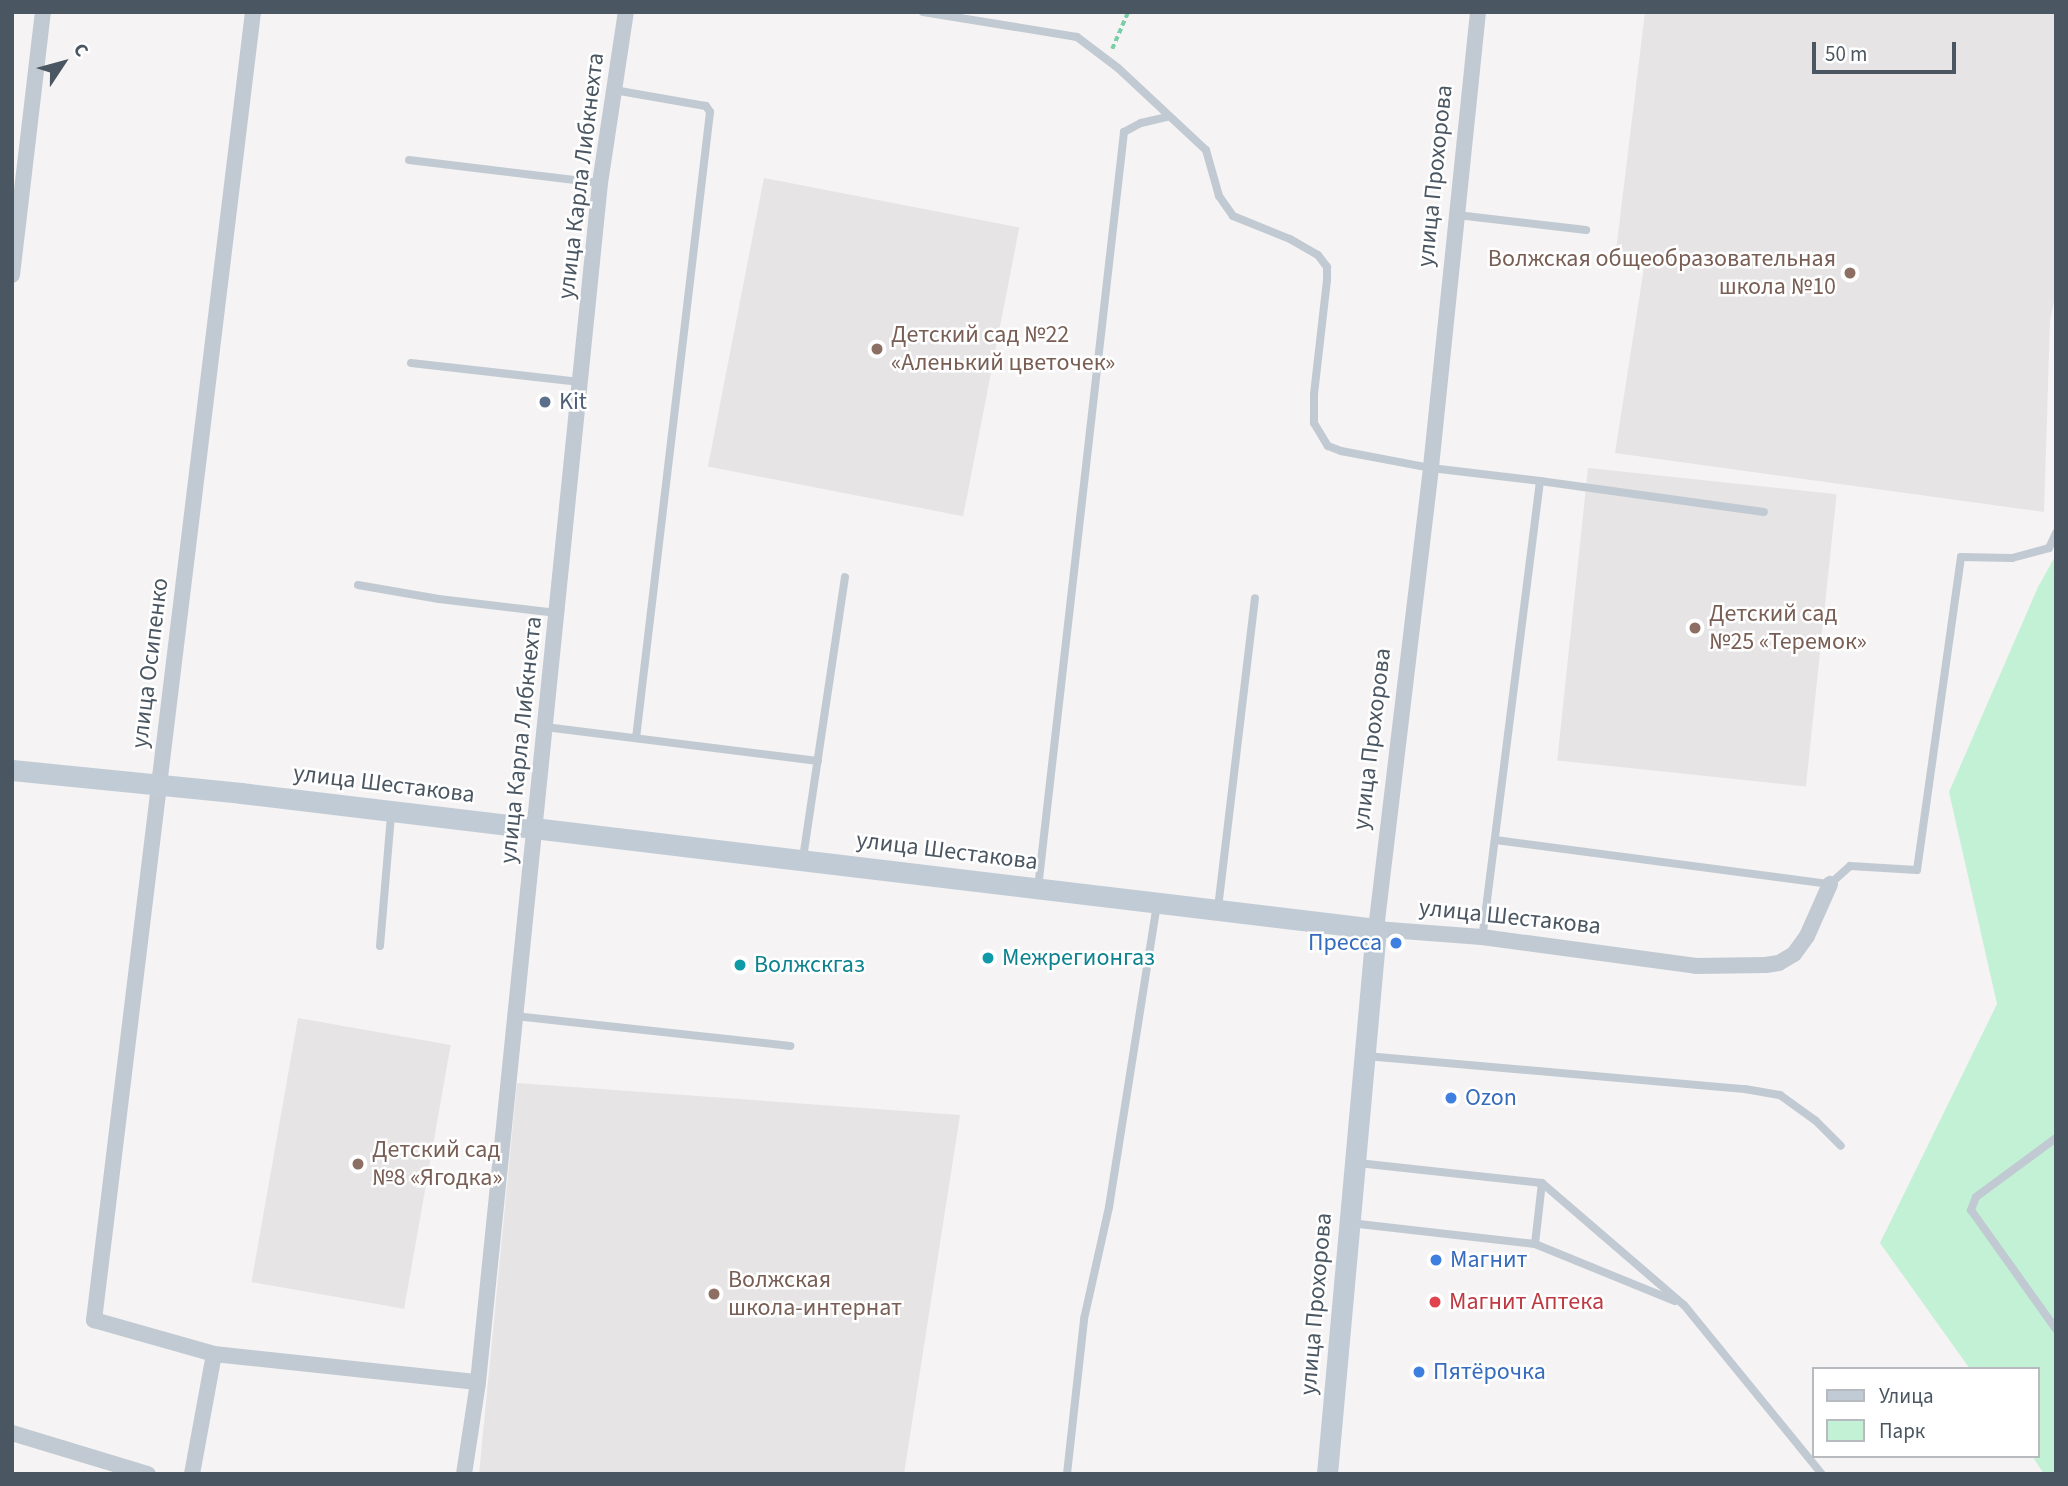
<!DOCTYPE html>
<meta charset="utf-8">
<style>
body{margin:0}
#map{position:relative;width:2068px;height:1486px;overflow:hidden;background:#f5f3f3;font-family:"Source Sans 3",sans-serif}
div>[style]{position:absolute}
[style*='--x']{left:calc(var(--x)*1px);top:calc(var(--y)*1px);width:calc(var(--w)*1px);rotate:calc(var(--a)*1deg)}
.education>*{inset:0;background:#e6e4e5;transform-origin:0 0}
.green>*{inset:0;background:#c3f1d5}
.path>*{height:3.5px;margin-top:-1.75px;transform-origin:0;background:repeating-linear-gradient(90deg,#7ad0a6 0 5px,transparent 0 8.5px)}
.service>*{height:8px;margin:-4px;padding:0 4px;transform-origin:4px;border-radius:4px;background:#c1cad2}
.minor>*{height:16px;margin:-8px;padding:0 8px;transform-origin:8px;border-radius:8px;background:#c1cad2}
.secondary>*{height:21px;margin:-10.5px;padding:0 10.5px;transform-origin:10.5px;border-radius:10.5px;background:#c1cbd6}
.dots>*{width:19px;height:19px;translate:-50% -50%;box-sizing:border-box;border:4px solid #fff;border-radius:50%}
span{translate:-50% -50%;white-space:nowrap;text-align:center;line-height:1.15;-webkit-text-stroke:5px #fff;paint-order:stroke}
.street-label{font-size:24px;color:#4a5661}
.education-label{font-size:24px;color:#785e54}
.right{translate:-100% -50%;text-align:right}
.left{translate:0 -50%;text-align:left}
.service-label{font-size:24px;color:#4e5e75}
.shop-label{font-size:24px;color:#366cbe}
.culture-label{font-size:24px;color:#0d838f}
.health-label{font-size:24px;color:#be3a42}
.frame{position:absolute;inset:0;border:14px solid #4a5661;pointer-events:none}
.legend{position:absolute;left:1812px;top:1367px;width:228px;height:91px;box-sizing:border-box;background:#fff;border:2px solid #b7bbc0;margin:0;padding:9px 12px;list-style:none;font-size:21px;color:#4a5661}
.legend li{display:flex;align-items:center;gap:14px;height:35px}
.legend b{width:35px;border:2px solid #b7bbc0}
.north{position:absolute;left:28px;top:28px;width:70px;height:70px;-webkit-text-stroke:5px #fff;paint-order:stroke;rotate:54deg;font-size:19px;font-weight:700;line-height:28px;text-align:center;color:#4a5661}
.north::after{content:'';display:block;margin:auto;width:24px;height:32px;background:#4a5661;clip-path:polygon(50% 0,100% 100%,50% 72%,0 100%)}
.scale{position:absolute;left:1812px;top:42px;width:144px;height:32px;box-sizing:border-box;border:4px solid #4a5661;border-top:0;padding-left:9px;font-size:21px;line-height:24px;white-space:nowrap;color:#4a5661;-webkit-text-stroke:5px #fff;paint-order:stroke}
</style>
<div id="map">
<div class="education">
<i style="clip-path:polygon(1645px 12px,2056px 12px,2056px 291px,2050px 321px,2044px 512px,1615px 453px,1646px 255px,1616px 251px)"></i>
<i style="left:764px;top:178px;width:260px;height:294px;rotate:11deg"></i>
<i style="left:1588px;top:468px;width:250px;height:294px;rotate:6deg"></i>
<i style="left:298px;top:1018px;width:155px;height:268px;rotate:10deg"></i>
<i style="clip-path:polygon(517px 1083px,960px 1115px,904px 1474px,479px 1474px)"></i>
</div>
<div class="green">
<i style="clip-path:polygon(2056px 555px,2056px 1474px,2044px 1474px,2032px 1456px,2038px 1456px,2038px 1369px,1970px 1369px,1880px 1243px,1997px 1004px,1949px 792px,2038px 587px)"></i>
</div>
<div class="path">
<i style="--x:1112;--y:49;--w:40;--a:-66.6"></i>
</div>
<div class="service">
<i style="--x:923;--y:12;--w:156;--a:9.2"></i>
<i style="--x:1077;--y:37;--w:51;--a:37.1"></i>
<i style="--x:1118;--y:68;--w:120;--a:43"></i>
<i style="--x:1206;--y:150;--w:48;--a:74.2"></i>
<i style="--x:1219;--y:196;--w:24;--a:55"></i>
<i style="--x:1233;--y:216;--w:61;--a:22"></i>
<i style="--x:1290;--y:239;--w:32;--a:30"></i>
<i style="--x:1318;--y:255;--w:15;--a:53"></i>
<i style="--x:1327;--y:267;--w:13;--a:90"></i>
<i style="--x:1327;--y:280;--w:115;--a:96.5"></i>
<i style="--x:1314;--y:394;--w:29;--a:90"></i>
<i style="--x:1314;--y:423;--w:27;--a:59"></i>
<i style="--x:1328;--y:446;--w:14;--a:21"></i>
<i style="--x:1341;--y:451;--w:92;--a:10.7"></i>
<i style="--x:1431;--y:468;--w:110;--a:6.8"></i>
<i style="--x:1540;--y:481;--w:460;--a:97.2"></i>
<i style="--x:614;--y:90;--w:93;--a:9.9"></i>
<i style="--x:706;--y:106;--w:7;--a:56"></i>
<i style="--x:710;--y:112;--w:630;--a:96.74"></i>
<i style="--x:409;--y:160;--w:192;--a:6.9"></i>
<i style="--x:1457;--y:215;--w:130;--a:6.6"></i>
<i style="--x:411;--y:363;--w:170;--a:6.4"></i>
<i style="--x:1540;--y:481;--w:226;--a:7.9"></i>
<i style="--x:358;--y:585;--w:82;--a:9.8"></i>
<i style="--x:439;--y:599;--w:119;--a:6.8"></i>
<i style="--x:545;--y:727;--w:275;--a:7.1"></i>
<i style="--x:1495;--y:840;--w:338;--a:7.5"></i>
<i style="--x:1830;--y:884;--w:27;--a:-42"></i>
<i style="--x:1850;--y:866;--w:67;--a:3.4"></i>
<i style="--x:1917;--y:870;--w:316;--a:-82"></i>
<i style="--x:1961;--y:557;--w:51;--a:1.1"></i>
<i style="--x:2012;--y:558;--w:38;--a:-15"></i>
<i style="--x:2049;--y:548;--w:17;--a:-65"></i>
<i style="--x:803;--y:858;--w:284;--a:-81.5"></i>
<i style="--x:1038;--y:888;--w:761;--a:-83.51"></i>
<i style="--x:1124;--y:132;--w:19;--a:-28"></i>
<i style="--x:1141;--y:123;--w:26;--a:-13"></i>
<i style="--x:1218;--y:908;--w:312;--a:-83.2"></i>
<i style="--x:380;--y:946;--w:132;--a:-85.2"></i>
<i style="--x:515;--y:1016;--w:277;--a:6.2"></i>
<i style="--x:1366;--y:1056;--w:380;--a:5"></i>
<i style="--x:1745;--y:1089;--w:36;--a:10"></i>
<i style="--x:1780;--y:1095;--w:44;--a:35.8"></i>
<i style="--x:1816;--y:1121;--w:35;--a:45"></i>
<i style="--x:2056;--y:1138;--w:99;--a:143.6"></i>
<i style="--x:1976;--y:1197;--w:14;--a:111"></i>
<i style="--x:1971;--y:1210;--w:146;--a:54.5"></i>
<i style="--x:1358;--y:1163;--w:185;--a:6.2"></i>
<i style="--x:1542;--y:1183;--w:187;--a:40.7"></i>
<i style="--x:1684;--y:1305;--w:218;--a:50.8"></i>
<i style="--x:1350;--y:1223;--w:186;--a:6.5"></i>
<i style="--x:1535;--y:1244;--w:151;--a:22.2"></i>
<i style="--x:1535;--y:1244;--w:61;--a:-83.5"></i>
<i style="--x:1067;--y:1474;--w:156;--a:-83.7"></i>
<i style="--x:1084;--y:1319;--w:115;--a:-77.4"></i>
<i style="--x:1109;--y:1207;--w:308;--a:-81"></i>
</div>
<div class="minor">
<i style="--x:253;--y:12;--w:1318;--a:96.93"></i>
<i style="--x:94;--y:1320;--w:125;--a:15.8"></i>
<i style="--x:214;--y:1354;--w:265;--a:6.1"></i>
<i style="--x:1478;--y:12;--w:458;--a:95.9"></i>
<i style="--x:1431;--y:468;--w:464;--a:96.8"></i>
<i style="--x:1376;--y:929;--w:106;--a:4.3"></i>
<i style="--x:1482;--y:937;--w:216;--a:7.7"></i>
<i style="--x:1696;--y:966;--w:70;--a:-0.8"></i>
<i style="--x:1766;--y:965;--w:13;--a:-9"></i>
<i style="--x:1779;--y:963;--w:17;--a:-31"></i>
<i style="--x:1794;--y:954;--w:22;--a:-54"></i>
<i style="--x:1807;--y:936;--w:57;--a:-66.1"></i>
<i style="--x:12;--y:275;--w:265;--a:-83.3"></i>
<i style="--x:12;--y:1433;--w:142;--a:16.8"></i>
<i style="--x:192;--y:1474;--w:122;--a:-79.6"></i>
<i style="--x:464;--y:1474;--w:93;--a:-81.3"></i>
<i style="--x:478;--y:1382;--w:1205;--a:-84.19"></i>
<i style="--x:600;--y:183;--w:173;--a:-81.4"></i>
</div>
<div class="secondary">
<i style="--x:12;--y:770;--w:230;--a:5.7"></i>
<i style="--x:241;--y:793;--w:1143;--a:6.83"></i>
<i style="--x:1376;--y:929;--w:547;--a:95.14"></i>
</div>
<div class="dots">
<i style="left:1850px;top:273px;background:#8d6e63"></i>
<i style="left:877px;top:349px;background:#8d6e63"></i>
<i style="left:545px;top:402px;background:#5c6f8a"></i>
<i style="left:1695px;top:628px;background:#8d6e63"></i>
<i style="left:1396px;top:943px;background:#3f7fe0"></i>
<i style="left:988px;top:958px;background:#0f9aa8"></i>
<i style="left:740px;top:965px;background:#0f9aa8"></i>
<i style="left:1451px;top:1098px;background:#3f7fe0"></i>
<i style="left:358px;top:1164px;background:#8d6e63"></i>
<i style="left:1436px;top:1260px;background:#3f7fe0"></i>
<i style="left:714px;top:1294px;background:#8d6e63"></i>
<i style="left:1435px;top:1302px;background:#e0444e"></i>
<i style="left:1419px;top:1372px;background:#3f7fe0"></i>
</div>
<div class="street-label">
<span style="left:581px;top:176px;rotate:-83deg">улица Карла Либкнехта</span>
<span style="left:1435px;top:176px;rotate:-84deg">улица Прохорова</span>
<span style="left:150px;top:663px;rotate:-83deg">улица Осипенко</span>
<span style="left:1372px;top:739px;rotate:-83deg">улица Прохорова</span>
<span style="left:521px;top:740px;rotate:-84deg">улица Карла Либкнехта</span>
<span style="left:384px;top:784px;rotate:7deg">улица Шестакова</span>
<span style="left:947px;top:851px;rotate:7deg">улица Шестакова</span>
<span style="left:1510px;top:917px;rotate:6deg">улица Шестакова</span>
<span style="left:1316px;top:1304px;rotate:-85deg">улица Прохорова</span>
</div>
<div class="education-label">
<span class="right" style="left:1836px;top:273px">Волжская общеобразовательная<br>школа №10</span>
<span class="left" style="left:891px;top:349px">Детский сад №22<br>«Аленький цветочек»</span>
<span class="left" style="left:1709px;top:628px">Детский сад<br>№25 «Теремок»</span>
<span class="left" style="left:372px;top:1164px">Детский сад<br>№8 «Ягодка»</span>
<span class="left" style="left:728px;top:1294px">Волжская<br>школа-интернат</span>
</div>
<div class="service-label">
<span class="left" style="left:559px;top:402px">Kit</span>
</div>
<div class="shop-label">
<span class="right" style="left:1382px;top:943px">Пресса</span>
<span class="left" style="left:1465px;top:1098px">Ozon</span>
<span class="left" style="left:1450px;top:1260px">Магнит</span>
<span class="left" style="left:1433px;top:1372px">Пятёрочка</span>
</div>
<div class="culture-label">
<span class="left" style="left:1002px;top:958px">Межрегионгаз</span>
<span class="left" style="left:754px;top:965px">Волжскгаз</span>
</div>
<div class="health-label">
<span class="left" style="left:1449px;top:1302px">Магнит Аптека</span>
</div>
<div class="frame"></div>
<ul class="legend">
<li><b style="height:9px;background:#c1cbd6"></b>Улица</li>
<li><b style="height:19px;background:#c3f1d5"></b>Парк</li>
</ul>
<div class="north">С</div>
<div class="scale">50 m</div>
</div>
